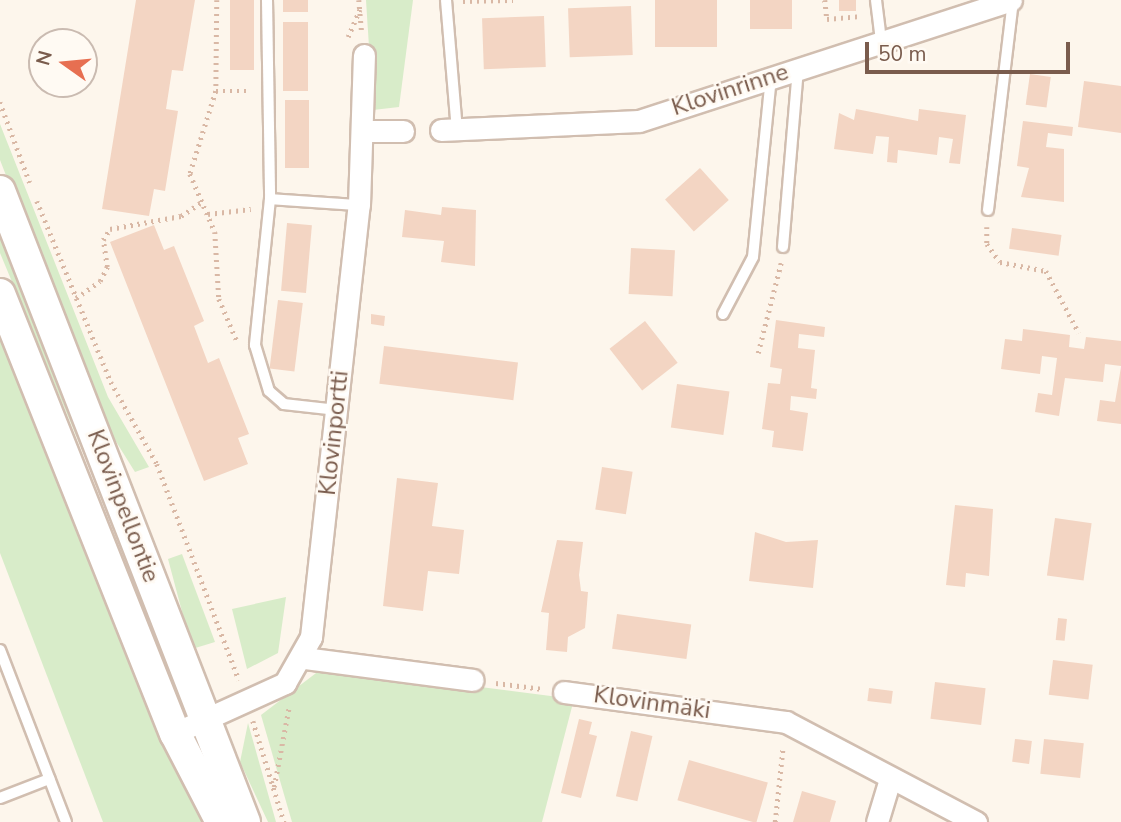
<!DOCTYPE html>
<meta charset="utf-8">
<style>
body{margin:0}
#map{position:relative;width:1121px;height:822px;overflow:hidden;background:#fdf6ec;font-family:"Nunito Sans",sans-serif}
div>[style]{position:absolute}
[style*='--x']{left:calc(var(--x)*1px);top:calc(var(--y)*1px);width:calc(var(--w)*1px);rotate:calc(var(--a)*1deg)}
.green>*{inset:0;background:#d8ecc9}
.building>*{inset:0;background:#f3d5c3;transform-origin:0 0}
.path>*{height:4.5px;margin-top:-2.25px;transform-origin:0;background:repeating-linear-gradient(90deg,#d9b8a5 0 2px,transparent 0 7px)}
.roads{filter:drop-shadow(2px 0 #d1beb0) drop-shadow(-2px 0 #d1beb0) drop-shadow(0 2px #d1beb0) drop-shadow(0 -2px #d1beb0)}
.service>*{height:10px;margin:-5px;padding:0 5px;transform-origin:5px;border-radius:5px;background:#fff}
.minor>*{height:21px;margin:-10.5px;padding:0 10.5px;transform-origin:10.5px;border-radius:10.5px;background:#fff}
.secondary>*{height:30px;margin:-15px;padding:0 15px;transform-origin:15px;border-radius:15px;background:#fff}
span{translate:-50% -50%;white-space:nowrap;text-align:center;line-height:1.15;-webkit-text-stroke:5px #fffaf3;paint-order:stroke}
.street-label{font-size:24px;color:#7a5c4d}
.north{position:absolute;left:28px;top:28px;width:70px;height:70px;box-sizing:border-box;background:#fffaf3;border:2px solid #cabbb1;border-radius:50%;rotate:285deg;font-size:19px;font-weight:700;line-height:28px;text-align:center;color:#7a5c4d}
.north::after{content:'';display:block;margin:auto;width:24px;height:32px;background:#e76f51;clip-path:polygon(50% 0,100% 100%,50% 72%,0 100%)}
.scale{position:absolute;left:865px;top:42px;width:205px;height:32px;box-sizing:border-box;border:4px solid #7a5c4d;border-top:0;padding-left:9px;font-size:21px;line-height:24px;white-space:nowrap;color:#7a5c4d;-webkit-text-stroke:5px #fffaf3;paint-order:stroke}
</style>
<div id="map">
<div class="green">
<i style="clip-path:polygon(366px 0,413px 0,399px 107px,373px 110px)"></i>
<i style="clip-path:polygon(0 124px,108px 397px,149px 467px,135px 472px,100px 416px,0 160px)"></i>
<i style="clip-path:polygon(0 236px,53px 351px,123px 529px,117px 534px,0 253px)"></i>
<i style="clip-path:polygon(0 337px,27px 381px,207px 822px,103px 822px,0 553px)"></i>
<i style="clip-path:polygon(182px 554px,215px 642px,192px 649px,168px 559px)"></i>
<i style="clip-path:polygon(286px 597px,278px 653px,247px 669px,232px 609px)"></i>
<i style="clip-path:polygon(324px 667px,574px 699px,542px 822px,292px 822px,261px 715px)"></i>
<i style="clip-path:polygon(248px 723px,276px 822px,268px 822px,240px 762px)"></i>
</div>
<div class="building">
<i style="clip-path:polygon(136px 0,195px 0,183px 71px,172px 70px,166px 109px,178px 111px,165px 191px,154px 189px,149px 216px,102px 209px)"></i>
<i style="left:230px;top:0;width:24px;height:70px"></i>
<i style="left:283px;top:0;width:25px;height:12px"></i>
<i style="left:655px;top:0;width:62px;height:47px"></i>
<i style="left:750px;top:0;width:42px;height:29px"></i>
<i style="left:839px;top:0;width:17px;height:11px"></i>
<i style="left:631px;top:6px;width:49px;height:63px;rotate:88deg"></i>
<i style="left:544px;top:16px;width:51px;height:62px;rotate:88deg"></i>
<i style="left:283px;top:22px;width:25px;height:69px"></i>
<i style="left:1030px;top:74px;width:21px;height:31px;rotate:8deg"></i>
<i style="clip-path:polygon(1084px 81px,1121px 86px,1121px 133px,1078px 127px)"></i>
<i style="left:285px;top:100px;width:24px;height:68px"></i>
<i style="clip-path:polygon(856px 109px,918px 121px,919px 109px,966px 115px,960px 164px,949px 163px,953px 139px,939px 137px,937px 155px,898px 150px,897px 163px,887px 162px,889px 137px,876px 136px,873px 154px,834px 149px,839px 113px,854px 120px)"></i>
<i style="clip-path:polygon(1023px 121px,1073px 127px,1072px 136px,1048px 133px,1046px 147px,1064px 149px,1064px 202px,1021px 197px,1029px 168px,1017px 166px)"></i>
<i style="left:700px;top:168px;width:43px;height:47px;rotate:48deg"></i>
<i style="clip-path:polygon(442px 207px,476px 210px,475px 266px,441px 262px,444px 241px,402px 237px,405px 210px,441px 215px)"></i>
<i style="left:287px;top:223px;width:25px;height:68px;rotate:5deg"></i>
<i style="clip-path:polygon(154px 225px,164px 250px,174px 246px,204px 321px,194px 326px,208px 363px,219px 358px,249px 434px,238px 438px,248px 464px,204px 481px,110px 242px)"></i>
<i style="left:1012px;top:228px;width:50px;height:21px;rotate:8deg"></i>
<i style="left:631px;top:248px;width:44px;height:46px;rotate:3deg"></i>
<i style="left:278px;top:300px;width:25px;height:69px;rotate:7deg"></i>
<i style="clip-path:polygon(371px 314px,385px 316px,384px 326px,371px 324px)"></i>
<i style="clip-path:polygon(776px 320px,825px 327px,824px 337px,799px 334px,798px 348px,815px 350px,811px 388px,817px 389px,816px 399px,791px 396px,790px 410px,808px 413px,803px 451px,772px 447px,774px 431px,762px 429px,768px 383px,780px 384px,782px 369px,770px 367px)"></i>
<i style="left:645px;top:321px;width:53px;height:45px;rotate:52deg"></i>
<i style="clip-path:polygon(1023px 329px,1070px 335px,1069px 347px,1084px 349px,1086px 337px,1121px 341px,1121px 366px,1105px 364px,1103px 382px,1065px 378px,1059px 416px,1035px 412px,1038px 393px,1052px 395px,1057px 358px,1042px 356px,1040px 374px,1001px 369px,1005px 339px,1022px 341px)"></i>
<i style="left:384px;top:346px;width:135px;height:38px;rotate:7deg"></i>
<i style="clip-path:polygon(1121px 367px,1121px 424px,1097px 421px,1100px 400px,1115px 402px)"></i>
<i style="left:677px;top:384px;width:53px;height:44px;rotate:8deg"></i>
<i style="left:602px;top:467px;width:31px;height:43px;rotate:9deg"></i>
<i style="clip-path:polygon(397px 478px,438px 483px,432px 526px,464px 530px,459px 574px,428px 571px,423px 611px,383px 606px)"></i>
<i style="clip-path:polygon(955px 505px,993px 509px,989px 576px,966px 573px,965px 587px,946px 585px)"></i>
<i style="left:1055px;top:518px;width:37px;height:58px;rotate:8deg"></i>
<i style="clip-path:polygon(755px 532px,786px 542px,818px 540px,813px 588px,749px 581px)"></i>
<i style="clip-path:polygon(557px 540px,583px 542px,579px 575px,581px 591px,588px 592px,585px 628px,568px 637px,567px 652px,546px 650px,549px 613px,541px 612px)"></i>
<i style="left:617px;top:614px;width:75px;height:35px;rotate:8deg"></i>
<i style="left:1058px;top:618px;width:9px;height:22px;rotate:6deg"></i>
<i style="left:1053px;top:660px;width:40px;height:35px;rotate:7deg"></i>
<i style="left:935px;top:682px;width:51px;height:37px;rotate:7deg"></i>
<i style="left:869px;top:688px;width:24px;height:13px;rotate:7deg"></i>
<i style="clip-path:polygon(579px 719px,592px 722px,589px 734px,597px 736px,581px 798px,561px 793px)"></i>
<i style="left:631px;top:731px;width:22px;height:67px;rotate:13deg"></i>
<i style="left:1015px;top:739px;width:17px;height:23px;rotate:7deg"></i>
<i style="left:1044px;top:739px;width:40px;height:35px;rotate:6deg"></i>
<i style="left:689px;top:760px;width:82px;height:42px;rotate:16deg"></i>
<i style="clip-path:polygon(802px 791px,836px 801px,830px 822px,793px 822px)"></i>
</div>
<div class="path">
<i style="--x:217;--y:0;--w:91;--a:90.6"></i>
<i style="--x:216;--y:91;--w:87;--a:107.4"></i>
<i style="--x:190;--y:174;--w:63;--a:66.7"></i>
<i style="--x:215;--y:232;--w:67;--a:86.6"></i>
<i style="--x:219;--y:299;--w:46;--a:66.8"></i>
<i style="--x:359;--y:0;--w:34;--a:85"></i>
<i style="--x:825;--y:0;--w:19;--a:84"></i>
<i style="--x:827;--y:19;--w:33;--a:-5"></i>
<i style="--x:463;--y:1;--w:50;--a:-1.1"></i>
<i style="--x:348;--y:37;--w:30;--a:-67"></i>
<i style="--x:216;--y:91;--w:35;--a:0"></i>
<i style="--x:0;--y:102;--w:86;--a:69.7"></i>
<i style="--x:37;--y:201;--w:196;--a:67.8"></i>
<i style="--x:111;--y:382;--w:94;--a:60.7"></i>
<i style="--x:157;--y:464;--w:231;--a:69.2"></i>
<i style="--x:208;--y:214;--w:43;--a:-6.6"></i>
<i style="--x:987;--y:227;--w:17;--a:90"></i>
<i style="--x:987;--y:244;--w:22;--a:54"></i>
<i style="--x:1000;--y:262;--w:47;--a:11.1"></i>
<i style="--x:1046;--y:271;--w:70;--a:62"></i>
<i style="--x:76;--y:298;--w:29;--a:-35"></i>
<i style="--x:100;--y:281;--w:16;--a:-63"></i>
<i style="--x:107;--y:267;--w:27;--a:-98"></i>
<i style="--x:103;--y:240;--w:13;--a:-58"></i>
<i style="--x:110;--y:229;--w:72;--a:-10.4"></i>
<i style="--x:181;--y:216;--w:23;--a:-34"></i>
<i style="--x:758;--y:353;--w:93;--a:-75.7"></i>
<i style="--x:496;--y:683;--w:47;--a:7.3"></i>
<i style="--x:253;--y:721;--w:106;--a:72.9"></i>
<i style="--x:274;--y:787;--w:81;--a:-79.4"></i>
<i style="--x:775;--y:822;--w:76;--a:-84"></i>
</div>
<div class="roads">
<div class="service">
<i style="--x:267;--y:0;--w:199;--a:89.1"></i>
<i style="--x:270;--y:199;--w:89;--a:3.9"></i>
<i style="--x:446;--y:0;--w:130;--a:85.2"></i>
<i style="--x:876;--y:0;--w:41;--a:83"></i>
<i style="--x:270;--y:199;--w:147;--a:95.9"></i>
<i style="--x:255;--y:345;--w:48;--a:73.1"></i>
<i style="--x:269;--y:391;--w:20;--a:41"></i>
<i style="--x:284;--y:404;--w:53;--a:6.5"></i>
<i style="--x:988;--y:210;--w:211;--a:-83.2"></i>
<i style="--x:783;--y:247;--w:181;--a:-85.2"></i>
<i style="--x:723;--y:314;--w:64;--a:-62.2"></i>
<i style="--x:753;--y:257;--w:182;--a:-84.3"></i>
<i style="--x:0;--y:650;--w:184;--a:69"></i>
<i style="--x:0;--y:798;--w:53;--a:-21.2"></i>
</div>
<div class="minor">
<i style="--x:441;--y:130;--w:198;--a:-2.6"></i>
<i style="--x:639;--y:121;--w:391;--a:-18"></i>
<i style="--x:365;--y:131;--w:38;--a:0"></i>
<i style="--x:304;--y:658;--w:170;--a:7.4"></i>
<i style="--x:564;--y:692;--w:224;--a:7.7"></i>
<i style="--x:786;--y:722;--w:215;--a:27.8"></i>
<i style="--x:175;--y:733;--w:121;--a:-24.4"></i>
<i style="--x:285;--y:683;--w:53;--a:-60.5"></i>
<i style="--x:311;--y:637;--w:435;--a:-83.7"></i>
<i style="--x:359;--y:205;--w:150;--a:-88.1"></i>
<i style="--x:877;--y:822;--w:45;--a:-73.2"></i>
</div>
<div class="secondary">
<i style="--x:0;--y:191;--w:677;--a:68.78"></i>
<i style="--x:0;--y:294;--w:473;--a:68.3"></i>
<i style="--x:175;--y:733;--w:100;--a:62.7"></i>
</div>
</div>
<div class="street-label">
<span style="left:730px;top:90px;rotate:-18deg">Klovinrinne</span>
<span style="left:334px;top:433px;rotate:-84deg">Klovinportti</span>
<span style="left:123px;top:506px;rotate:69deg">Klovinpellontie</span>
<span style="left:652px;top:703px;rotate:8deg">Klovinmäki</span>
</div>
<div class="north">N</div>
<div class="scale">50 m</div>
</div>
